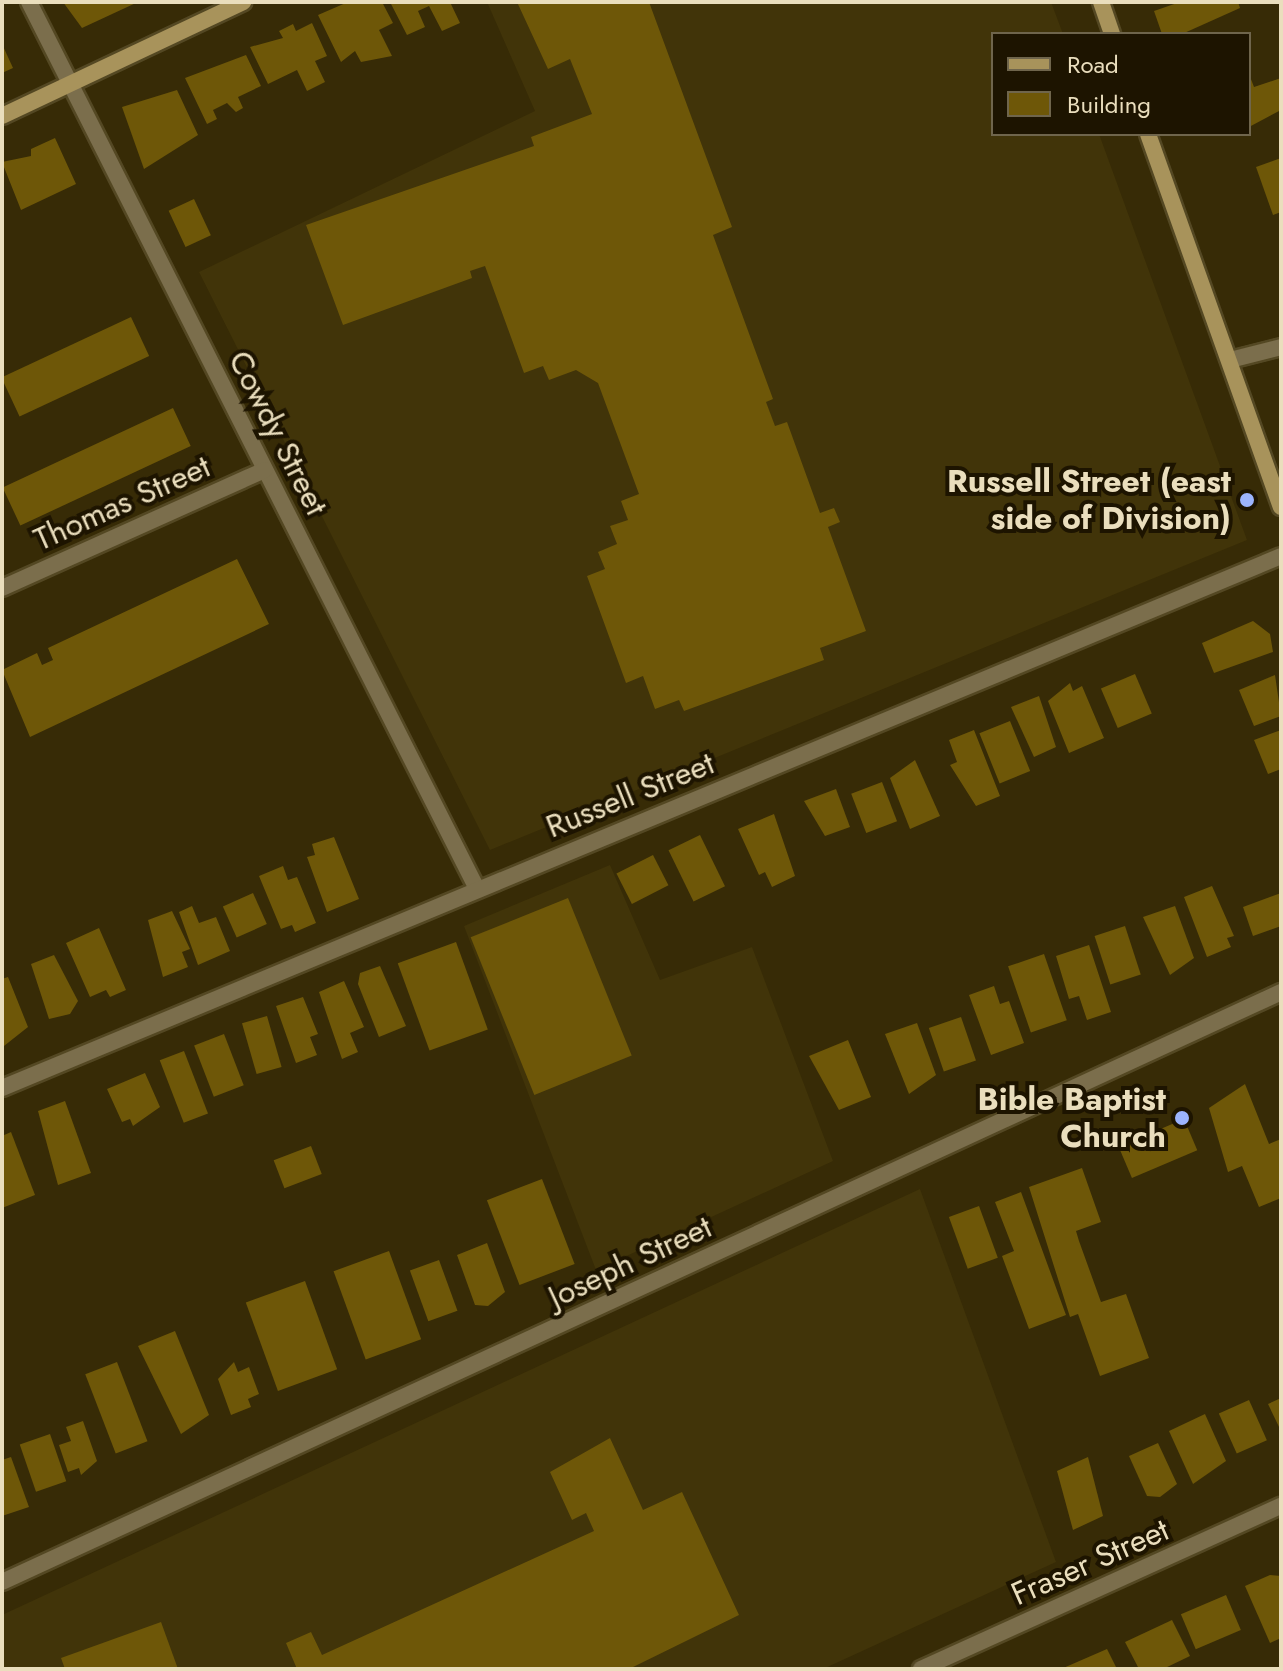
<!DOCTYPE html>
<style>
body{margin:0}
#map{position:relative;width:1283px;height:1671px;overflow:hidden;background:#372b06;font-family:Jost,sans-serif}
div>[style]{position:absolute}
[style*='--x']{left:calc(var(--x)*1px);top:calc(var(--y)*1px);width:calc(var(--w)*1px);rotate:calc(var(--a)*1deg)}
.built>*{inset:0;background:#413409}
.building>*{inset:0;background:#6e5708;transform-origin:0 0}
.roads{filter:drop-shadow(2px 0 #544823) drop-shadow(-2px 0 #544823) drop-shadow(0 2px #544823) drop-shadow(0 -2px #544823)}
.street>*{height:16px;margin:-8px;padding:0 8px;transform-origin:8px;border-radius:8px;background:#7b6e4c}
.secondary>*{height:16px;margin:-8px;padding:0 8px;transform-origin:8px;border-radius:8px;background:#a8935b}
.dots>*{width:22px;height:22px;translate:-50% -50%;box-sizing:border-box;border:4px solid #1d1400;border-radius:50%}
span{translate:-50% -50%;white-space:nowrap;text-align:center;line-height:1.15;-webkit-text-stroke:8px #1d1400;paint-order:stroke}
.street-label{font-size:32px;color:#eadebd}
.poi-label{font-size:32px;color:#eadebd;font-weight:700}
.right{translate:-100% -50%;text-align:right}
.frame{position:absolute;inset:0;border:4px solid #eadebd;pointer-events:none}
.legend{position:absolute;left:991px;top:32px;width:260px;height:104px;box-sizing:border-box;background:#1d1400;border:2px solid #6f654c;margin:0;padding:10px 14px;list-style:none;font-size:24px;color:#eadebd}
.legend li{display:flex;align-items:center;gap:16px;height:40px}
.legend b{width:40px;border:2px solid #6f654c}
</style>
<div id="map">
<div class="built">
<i style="clip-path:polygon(487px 2px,1051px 2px,1063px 34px,993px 34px,993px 134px,1099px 134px,1247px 540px,490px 850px,199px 272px,535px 111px)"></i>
<i style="clip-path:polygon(610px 865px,660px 980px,752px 947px,833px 1161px,596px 1270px,464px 926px)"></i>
<i style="clip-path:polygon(920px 1189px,1056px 1562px,823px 1669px,2px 1669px,2px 1615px)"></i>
</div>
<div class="building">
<i style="clip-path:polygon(63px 2px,138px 2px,82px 28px)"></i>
<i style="clip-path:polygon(348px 2px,382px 2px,393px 23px,379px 30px,392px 56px,361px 62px,355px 51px,341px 62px,318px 15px)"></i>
<i style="clip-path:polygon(390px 2px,450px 2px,460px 23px,442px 31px,429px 6px,418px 11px,425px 27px,407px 35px)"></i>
<i style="clip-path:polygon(517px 2px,649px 2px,732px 227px,713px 235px,773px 399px,766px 402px,775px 426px,787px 422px,820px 513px,834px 508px,840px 522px,828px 527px,866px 631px,820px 648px,824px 660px,684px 711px,679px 700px,655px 709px,643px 676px,626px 683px,587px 576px,605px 569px,598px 552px,617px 544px,610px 526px,628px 520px,621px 501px,639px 494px,598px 383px,576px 370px,549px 380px,543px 366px,524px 373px,485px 266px,470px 271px,472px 278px,343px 325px,306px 225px,534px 146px,531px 137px,592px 114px,570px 59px,548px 69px)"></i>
<i style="clip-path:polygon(1180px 2px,1238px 2px,1240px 8px,1182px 34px,1162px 34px,1154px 11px)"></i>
<i style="clip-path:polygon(312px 23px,327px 56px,315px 61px,325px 82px,307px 91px,297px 70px,268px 84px,250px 47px,283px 38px,279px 31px,293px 24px,296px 31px)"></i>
<i style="clip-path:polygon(2px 44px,13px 68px,2px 73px)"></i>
<i style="clip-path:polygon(246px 55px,261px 86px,238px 97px,243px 108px,236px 112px,227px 103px,213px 110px,217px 119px,207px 124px,185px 78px)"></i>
<i style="clip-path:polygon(1249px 74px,1254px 87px,1281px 78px,1281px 110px,1249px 127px)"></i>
<i style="clip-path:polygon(177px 90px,198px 135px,144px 169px,122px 107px)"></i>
<i style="clip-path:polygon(55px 138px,76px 184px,21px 210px,2px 162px,31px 156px,31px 149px)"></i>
<i style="clip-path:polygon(1281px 158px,1281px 212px,1273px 215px,1256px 167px)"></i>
<i style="left:194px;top:199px;width:40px;height:28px;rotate:65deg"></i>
<i style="left:131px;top:317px;width:43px;height:143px;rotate:65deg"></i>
<i style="left:173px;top:408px;width:42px;height:188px;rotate:65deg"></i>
<i style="clip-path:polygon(237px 559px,269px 624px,30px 737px,2px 670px,37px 653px,42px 665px,53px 660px,48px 648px)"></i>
<i style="clip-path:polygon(1253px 621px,1270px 634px,1273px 652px,1214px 673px,1202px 643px)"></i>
<i style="left:1135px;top:674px;width:43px;height:37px;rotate:67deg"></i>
<i style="clip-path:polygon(1275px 675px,1281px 716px,1254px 726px,1239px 690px)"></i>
<i style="clip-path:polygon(1070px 683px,1073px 691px,1082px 686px,1104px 738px,1069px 753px,1048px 701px)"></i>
<i style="clip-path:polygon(1039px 696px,1056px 747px,1034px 757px,1011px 707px)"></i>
<i style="left:1010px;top:721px;width:54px;height:33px;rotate:68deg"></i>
<i style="clip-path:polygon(974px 730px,1000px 796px,976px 806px,950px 765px,957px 762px,949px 740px)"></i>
<i style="clip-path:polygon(1281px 730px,1281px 769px,1268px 774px,1254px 740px)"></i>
<i style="clip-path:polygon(915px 760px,940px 816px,910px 829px,890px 778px)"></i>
<i style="left:882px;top:782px;width:42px;height:33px;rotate:69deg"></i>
<i style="clip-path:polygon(836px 789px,850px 827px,825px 836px,804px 801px)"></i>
<i style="clip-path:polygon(774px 814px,795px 876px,772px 887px,765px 872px,759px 875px,738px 829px)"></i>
<i style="left:700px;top:835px;width:57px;height:35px;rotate:64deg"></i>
<i style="clip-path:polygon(334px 837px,359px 899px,327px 912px,307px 857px,315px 855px,312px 844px)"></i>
<i style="left:653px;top:855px;width:34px;height:41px;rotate:63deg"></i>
<i style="clip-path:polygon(283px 866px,288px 880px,297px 877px,316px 923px,295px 932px,292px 925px,281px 929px,259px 876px)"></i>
<i style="clip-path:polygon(1212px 886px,1234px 936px,1227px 938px,1231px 947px,1207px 957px,1184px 897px)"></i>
<i style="left:253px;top:893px;width:34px;height:33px;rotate:66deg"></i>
<i style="clip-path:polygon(1281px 893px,1281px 926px,1253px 936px,1243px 907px)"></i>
<i style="left:568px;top:898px;width:170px;height:105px;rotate:68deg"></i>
<i style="clip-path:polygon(192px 906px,199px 923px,216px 917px,230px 951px,198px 965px,179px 912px)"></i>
<i style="clip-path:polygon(1175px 906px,1194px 958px,1170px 975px,1143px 917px)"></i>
<i style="clip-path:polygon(172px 911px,190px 949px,182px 952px,188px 967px,163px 977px,148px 920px)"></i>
<i style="left:1125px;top:926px;width:51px;height:32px;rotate:72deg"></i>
<i style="clip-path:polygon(99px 928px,126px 990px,110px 997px,106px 990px,90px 997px,66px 943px)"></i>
<i style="left:456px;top:942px;width:93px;height:62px;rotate:70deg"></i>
<i style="clip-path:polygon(1089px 945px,1111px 1012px,1087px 1020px,1079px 996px,1069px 999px,1056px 956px)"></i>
<i style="left:1044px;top:954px;width:70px;height:38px;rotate:71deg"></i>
<i style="clip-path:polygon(54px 955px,78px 1001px,70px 1014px,49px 1019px,31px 964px)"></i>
<i style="clip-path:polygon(380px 966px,406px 1026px,379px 1037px,358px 984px,360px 973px)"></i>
<i style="clip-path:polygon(8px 977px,28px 1027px,4px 1046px,2px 979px)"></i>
<i style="clip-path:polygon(344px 981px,364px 1027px,350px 1033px,358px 1052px,342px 1059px,319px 992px)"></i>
<i style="clip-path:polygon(994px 986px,1000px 1004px,1009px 1001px,1024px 1043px,991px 1055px,969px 995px)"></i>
<i style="clip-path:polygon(303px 997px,318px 1034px,310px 1037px,317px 1055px,296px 1063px,276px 1006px)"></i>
<i style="left:267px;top:1016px;width:53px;height:26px;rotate:74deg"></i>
<i style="left:961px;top:1017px;width:46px;height:34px;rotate:71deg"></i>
<i style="clip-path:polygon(917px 1023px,936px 1075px,909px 1094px,885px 1034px)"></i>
<i style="left:224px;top:1034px;width:55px;height:32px;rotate:69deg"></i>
<i style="clip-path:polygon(848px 1040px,871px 1097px,839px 1110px,809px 1056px)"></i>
<i style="left:184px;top:1051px;width:67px;height:26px;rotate:69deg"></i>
<i style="clip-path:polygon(145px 1073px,160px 1107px,133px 1126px,130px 1119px,122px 1122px,107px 1089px)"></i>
<i style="clip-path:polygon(1245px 1084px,1269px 1144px,1281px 1139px,1281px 1198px,1259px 1207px,1242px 1166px,1228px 1172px,1209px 1108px)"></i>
<i style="clip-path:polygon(65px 1101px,91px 1173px,58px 1185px,38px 1111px)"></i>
<i style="left:1184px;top:1119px;width:34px;height:71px;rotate:67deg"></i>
<i style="clip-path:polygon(11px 1132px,35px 1195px,2px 1208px,2px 1136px)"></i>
<i style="left:311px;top:1146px;width:30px;height:40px;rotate:69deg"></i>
<i style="clip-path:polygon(1082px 1168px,1101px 1222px,1076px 1231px,1079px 1241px,1101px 1302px,1126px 1294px,1149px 1358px,1100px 1376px,1078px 1314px,1070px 1317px,1029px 1187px)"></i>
<i style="left:542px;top:1179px;width:91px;height:59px;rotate:69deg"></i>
<i style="clip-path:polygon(1021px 1192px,1066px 1315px,1029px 1329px,1002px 1256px,1014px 1251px,995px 1202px)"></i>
<i style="left:979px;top:1206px;width:55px;height:32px;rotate:70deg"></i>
<i style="clip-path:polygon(487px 1243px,505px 1292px,488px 1306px,475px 1305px,457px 1255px)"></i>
<i style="left:389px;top:1251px;width:94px;height:59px;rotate:70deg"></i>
<i style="left:439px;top:1260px;width:54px;height:31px;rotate:70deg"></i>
<i style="left:305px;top:1281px;width:94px;height:63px;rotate:70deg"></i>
<i style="clip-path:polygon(175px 1331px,209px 1415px,181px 1434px,138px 1346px)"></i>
<i style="left:117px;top:1362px;width:85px;height:34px;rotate:69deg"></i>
<i style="clip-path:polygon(234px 1362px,238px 1372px,249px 1367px,259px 1394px,248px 1399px,251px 1407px,231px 1415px,218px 1379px)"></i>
<i style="clip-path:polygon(1281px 1398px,1281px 1431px,1268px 1404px)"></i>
<i style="left:1249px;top:1400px;width:44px;height:33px;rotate:66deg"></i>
<i style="clip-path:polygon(1205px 1414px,1226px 1461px,1193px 1484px,1169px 1431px)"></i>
<i style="clip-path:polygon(83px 1421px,97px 1461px,81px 1475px,79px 1468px,68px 1472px,59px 1445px,71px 1441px,66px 1427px)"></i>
<i style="left:50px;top:1434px;width:50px;height:32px;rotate:71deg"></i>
<i style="clip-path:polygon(610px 1438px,643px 1510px,682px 1492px,739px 1615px,629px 1669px,297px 1669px,286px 1643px,311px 1632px,322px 1655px,594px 1531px,586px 1513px,572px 1520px,550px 1472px)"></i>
<i style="clip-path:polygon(1158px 1443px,1177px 1484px,1160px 1497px,1147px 1496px,1129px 1456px)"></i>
<i style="clip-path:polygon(11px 1457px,29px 1507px,2px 1516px,2px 1460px)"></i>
<i style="clip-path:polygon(1088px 1457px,1103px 1516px,1073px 1530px,1057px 1471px)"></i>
<i style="clip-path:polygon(1270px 1575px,1281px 1576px,1281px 1638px,1270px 1643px,1245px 1586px)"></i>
<i style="left:1226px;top:1595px;width:38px;height:49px;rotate:67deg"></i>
<i style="clip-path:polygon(1172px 1620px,1190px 1656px,1163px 1669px,1139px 1669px,1125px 1642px)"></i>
<i style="clip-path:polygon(161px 1622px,178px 1669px,65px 1669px,61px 1658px)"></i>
<i style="clip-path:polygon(1107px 1649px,1117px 1669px,1061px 1669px)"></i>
</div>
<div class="roads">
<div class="street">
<i style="--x:29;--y:2;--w:994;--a:63.2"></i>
<i style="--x:1230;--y:360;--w:53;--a:-14.3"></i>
<i style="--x:2;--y:588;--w:288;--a:-24.2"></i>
<i style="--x:2;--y:1088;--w:1385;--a:-22.58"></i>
<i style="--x:2;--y:1582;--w:1409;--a:-24.76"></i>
<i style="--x:921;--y:1669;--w:395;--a:-24.4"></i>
</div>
<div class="secondary">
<i style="--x:1101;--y:2;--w:34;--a:71"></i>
<i style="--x:2;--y:116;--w:267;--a:-25.3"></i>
<i style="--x:1148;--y:134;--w:396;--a:70.4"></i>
</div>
</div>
<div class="dots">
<i style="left:1247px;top:500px;background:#9cb4fd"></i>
<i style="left:1182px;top:1118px;background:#9cb4fd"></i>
</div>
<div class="street-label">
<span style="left:278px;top:433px;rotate:63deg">Cowdy Street</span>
<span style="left:122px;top:503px;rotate:-24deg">Thomas Street</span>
<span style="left:630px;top:795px;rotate:-22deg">Russell Street</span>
<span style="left:630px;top:1262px;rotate:-25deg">Joseph Street</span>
<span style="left:1090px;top:1562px;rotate:-24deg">Fraser Street</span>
</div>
<div class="poi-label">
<span class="right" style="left:1231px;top:500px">Russell Street (east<br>side of Division)</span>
<span class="right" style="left:1166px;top:1118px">Bible Baptist<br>Church</span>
</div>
<div class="frame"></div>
<ul class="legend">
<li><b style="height:10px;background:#a8935b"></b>Road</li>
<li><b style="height:22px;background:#6e5708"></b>Building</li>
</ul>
</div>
